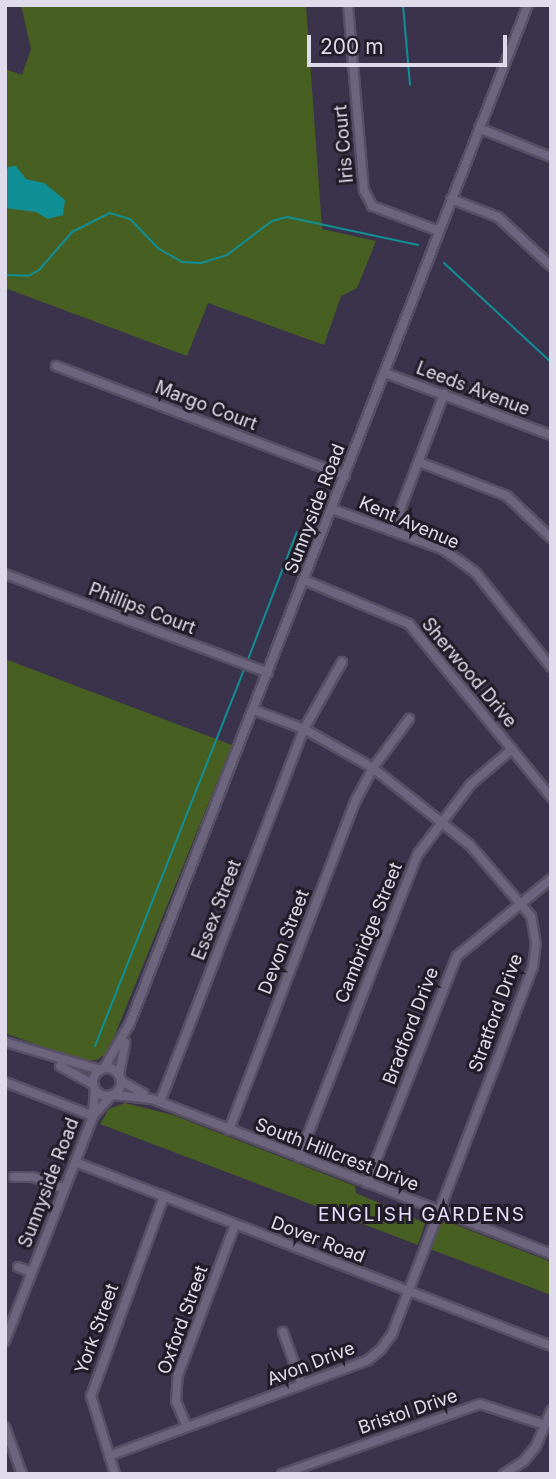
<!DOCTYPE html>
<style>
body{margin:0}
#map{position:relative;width:556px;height:1479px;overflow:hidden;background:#3b334b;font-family:Inter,sans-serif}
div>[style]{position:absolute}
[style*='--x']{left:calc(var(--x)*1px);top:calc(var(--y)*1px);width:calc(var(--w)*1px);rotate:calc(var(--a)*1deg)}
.green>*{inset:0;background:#485f22}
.water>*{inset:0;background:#108f96}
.stream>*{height:2px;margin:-1px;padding:0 1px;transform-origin:1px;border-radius:1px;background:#108f96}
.roads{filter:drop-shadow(2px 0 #575064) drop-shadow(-2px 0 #575064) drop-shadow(0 2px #575064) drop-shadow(0 -2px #575064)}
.minor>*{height:8px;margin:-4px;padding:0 4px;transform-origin:4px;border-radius:4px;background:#6d647e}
.minor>.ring{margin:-4px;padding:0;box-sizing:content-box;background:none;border:8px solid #6d647e;border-radius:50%}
span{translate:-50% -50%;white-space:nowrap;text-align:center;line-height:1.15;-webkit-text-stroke:6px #211d28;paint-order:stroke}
.street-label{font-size:18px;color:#e0dbea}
.neighbourhood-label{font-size:19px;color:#e8defd;letter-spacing:2px}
.frame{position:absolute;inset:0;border:7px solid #e0dbea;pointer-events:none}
.scale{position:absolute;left:307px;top:35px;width:200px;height:32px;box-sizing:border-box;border:4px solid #e0dbea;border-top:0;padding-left:9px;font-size:21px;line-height:24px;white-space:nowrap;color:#e0dbea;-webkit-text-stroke:5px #211d28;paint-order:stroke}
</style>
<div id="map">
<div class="green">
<i style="clip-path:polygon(21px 5px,306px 5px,322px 229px,376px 241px,357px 288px,341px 296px,324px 345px,208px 303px,187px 356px,5px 288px,5px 69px,22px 75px,31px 49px)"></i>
<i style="clip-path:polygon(5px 659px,232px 745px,108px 1052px,97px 1060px,81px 1061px,5px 1033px)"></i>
<i style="clip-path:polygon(125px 1103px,173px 1115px,355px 1186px,356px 1193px,425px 1223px,418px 1245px,100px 1124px,109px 1109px)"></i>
<i style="clip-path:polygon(446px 1221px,551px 1262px,551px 1295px,430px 1249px,440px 1225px)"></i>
</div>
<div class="water">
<i style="clip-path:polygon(16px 166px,26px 179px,44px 183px,65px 200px,63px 215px,48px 219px,36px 212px,5px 208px,5px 175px,8px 167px)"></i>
</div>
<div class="stream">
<i style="--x:403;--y:5;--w:80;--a:85"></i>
<i style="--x:444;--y:263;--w:146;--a:42.8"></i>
<i style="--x:5;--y:275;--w:23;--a:2"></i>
<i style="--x:28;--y:276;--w:13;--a:-29"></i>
<i style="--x:39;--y:270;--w:50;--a:-49"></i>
<i style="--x:72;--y:232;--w:42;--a:-26.6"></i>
<i style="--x:110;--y:213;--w:21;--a:17"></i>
<i style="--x:130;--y:219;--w:42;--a:46"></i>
<i style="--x:159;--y:249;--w:26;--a:29"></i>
<i style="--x:182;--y:262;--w:19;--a:3"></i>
<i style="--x:201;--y:263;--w:27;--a:-17"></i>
<i style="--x:227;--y:255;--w:56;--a:-37.1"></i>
<i style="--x:272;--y:221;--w:16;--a:-15"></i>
<i style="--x:287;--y:217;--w:134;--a:12.1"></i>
<i style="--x:247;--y:662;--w:139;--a:-69"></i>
<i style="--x:95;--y:1046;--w:408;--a:-68.4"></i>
</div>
<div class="roads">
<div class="minor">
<i style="--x:348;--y:5;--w:186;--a:85.1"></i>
<i style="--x:364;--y:190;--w:18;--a:63"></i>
<i style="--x:372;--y:206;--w:72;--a:20.5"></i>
<i style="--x:479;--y:128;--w:78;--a:21.9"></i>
<i style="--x:451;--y:199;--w:50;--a:21"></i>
<i style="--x:498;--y:217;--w:72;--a:42.8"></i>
<i style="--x:56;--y:366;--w:309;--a:20.8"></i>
<i style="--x:385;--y:373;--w:177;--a:20.5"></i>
<i style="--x:419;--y:462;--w:94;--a:21.1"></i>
<i style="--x:507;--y:496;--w:61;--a:43.7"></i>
<i style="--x:332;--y:509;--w:117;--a:20"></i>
<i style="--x:442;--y:549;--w:22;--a:34"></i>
<i style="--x:460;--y:561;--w:20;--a:37"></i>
<i style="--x:476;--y:573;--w:120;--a:51.4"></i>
<i style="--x:392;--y:531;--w:147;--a:-69.2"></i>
<i style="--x:5;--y:574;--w:281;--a:20.6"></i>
<i style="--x:304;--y:580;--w:114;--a:22.7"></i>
<i style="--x:409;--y:624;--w:224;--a:50.6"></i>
<i style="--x:5;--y:1042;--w:99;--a:16.4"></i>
<i style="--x:60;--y:1066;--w:38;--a:29"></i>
<i class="ring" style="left:93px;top:1068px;width:20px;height:20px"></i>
<i style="--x:104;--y:1068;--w:52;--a:-60"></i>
<i style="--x:130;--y:1023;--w:1093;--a:-68.65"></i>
<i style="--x:119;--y:1075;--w:33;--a:-79"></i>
<i style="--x:121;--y:1081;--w:26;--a:29"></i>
<i style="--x:5;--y:1082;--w:94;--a:21.1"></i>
<i style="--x:113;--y:1095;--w:39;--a:6"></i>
<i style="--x:152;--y:1099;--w:428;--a:21.2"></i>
<i style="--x:160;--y:1102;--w:400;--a:-68.9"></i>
<i style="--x:304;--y:729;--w:77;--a:-60.4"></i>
<i style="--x:93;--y:1116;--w:28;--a:-48"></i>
<i style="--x:229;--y:1130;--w:354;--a:-69"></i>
<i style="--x:356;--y:800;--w:36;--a:-62"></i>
<i style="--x:373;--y:768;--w:61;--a:-53.7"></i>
<i style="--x:299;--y:1157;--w:326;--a:-68.6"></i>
<i style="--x:418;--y:854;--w:88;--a:-52.9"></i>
<i style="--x:471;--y:784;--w:54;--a:-40.5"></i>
<i style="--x:75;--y:1162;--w:510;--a:21.13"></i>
<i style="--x:14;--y:1177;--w:19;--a:0"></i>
<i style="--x:33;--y:1177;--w:33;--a:21"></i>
<i style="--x:367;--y:1183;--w:244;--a:-68.4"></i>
<i style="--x:457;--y:956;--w:122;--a:-39.3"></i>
<i style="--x:18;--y:1267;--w:15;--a:20"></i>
<i style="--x:283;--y:1332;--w:56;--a:70.3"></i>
<i style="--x:5;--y:1341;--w:242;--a:-68.6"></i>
<i style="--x:93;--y:1116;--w:26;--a:-86"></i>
<i style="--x:5;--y:1427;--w:50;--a:70.1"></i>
<i style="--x:187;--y:1427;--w:28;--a:-113"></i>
<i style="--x:176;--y:1401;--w:26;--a:-86"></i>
<i style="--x:178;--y:1375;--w:160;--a:-69.2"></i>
<i style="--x:109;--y:1456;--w:276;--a:-20.3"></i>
<i style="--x:368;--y:1360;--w:17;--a:-40"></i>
<i style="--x:381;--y:1349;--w:19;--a:-54"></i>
<i style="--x:392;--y:1334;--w:393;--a:-69"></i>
<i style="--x:533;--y:967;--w:23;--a:-83"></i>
<i style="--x:536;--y:944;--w:28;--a:-100"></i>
<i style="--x:531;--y:916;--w:94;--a:-130.7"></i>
<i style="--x:470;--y:845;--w:124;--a:-141.6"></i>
<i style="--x:373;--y:768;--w:79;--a:-150.5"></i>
<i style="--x:304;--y:729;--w:53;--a:-159.2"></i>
<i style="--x:115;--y:1474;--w:82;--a:-107.1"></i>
<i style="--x:91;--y:1396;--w:213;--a:-69.9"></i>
<i style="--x:282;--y:1474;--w:210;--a:-19.5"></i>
<i style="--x:480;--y:1404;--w:68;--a:17.9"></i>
<i style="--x:504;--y:1474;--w:24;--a:-33"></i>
<i style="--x:524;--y:1461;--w:19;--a:-51"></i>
<i style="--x:536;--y:1446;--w:39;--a:-67"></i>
</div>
</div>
<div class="street-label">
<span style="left:344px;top:144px;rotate:-95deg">Iris Court</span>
<span style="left:473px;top:389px;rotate:21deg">Leeds Avenue</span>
<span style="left:206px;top:406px;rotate:21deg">Margo Court</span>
<span style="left:315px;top:509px;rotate:-69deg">Sunnyside Road</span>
<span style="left:409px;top:523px;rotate:23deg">Kent Avenue</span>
<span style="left:142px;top:609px;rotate:21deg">Phillips Court</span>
<span style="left:469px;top:673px;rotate:50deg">Sherwood Drive</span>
<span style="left:217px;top:910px;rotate:-69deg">Essex Street</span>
<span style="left:369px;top:933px;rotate:-68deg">Cambridge Street</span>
<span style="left:284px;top:942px;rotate:-69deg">Devon Street</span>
<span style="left:496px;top:1013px;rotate:-70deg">Stratford Drive</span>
<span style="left:411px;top:1026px;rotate:-69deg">Bradford Drive</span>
<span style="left:337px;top:1155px;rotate:21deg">South Hillcrest Drive</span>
<span style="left:49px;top:1183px;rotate:-69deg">Sunnyside Road</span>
<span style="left:318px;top:1240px;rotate:21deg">Dover Road</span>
<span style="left:183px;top:1320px;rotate:-70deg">Oxford Street</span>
<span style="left:97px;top:1329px;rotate:-70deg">York Street</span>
<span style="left:311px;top:1364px;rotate:-21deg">Avon Drive</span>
<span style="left:408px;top:1412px;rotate:-19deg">Bristol Drive</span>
</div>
<div class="neighbourhood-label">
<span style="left:422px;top:1215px">ENGLISH GARDENS</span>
</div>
<div class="frame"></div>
<div class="scale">200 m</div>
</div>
